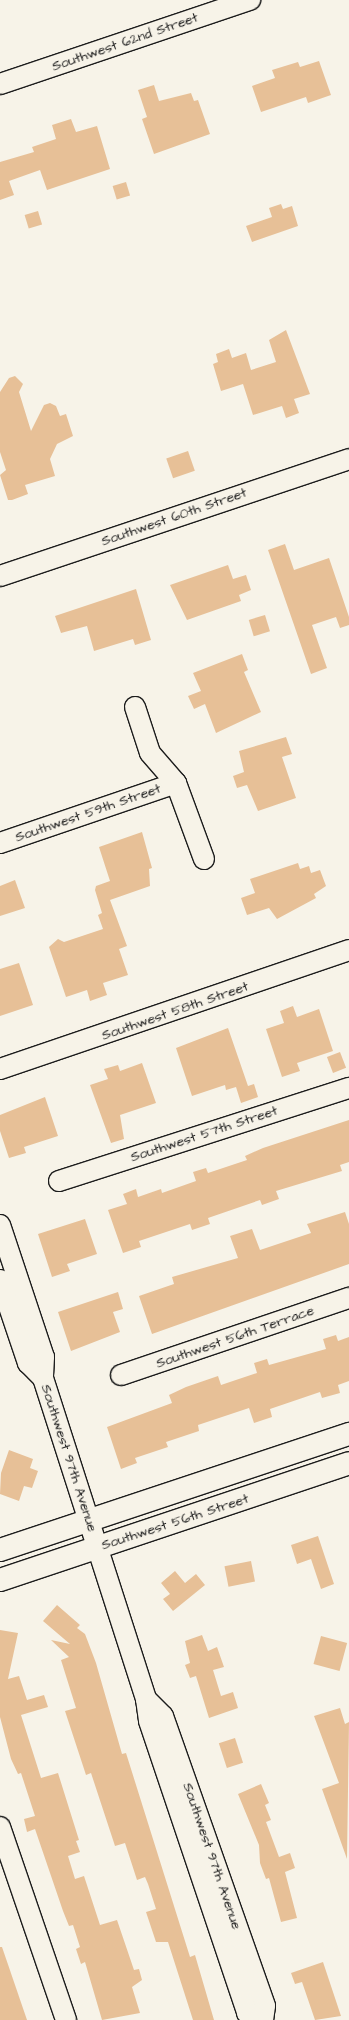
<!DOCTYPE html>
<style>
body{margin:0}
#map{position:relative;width:349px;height:2020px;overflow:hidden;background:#f7f3e8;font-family:"Architects Daughter",sans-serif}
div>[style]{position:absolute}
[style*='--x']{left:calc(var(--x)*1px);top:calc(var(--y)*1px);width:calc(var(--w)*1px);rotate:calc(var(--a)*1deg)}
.building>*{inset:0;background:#e7c097;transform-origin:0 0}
.roads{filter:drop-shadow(1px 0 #1c1c1c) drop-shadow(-1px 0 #1c1c1c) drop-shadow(0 1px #1c1c1c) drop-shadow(0 -1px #1c1c1c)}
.minor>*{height:20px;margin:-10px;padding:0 10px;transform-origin:10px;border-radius:10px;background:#f7f3e8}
.major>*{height:22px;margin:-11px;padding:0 11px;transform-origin:11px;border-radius:11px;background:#f7f3e8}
span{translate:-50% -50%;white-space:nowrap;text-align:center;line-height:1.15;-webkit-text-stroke:3px #f7f3e8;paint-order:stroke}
.street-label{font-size:14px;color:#1c1c1c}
</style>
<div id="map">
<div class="building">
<i style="clip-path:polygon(319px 61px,331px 95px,308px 103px,306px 97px,261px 112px,252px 86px,275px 78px,272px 70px,298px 62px,300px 67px)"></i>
<i style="clip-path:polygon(154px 85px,159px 101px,191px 93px,194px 101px,198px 100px,210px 134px,154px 154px,142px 119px,147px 117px,138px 90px)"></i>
<i style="clip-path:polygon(71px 119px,76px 132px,97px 126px,110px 169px,47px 190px,40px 170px,9px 181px,14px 195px,0 200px,0 162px,34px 152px,32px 147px,56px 139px,52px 125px)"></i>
<i style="left:126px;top:182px;width:14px;height:14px;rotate:73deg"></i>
<i style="clip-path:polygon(281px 204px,283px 209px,292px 206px,298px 226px,252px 242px,246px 226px,272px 217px,269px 208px)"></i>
<i style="left:38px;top:211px;width:14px;height:14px;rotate:73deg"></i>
<i style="clip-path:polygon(286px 330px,310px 394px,294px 399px,299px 413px,286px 418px,282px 406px,253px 415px,243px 384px,221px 391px,213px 364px,218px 362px,216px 354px,229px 349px,232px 358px,246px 353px,251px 370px,276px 362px,269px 340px)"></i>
<i style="clip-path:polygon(15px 376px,23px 384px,19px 392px,31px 431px,44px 405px,50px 403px,56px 406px,60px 416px,66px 414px,73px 436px,57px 444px,50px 459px,55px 476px,25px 485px,28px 494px,12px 500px,8px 500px,0 475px,6px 470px,0 452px,0 392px,9px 378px)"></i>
<i style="left:188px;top:451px;width:21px;height:23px;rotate:71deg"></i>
<i style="clip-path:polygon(285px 544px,294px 570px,329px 558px,349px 617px,349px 625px,340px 628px,336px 617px,312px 625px,327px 668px,311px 674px,268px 550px)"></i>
<i style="clip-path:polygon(228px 565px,233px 579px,246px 575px,251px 590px,239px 595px,241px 601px,187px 620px,170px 585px)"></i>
<i style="clip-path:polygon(136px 589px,151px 640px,135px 645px,133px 639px,94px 651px,87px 626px,61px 633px,55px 616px)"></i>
<i style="left:265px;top:615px;width:17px;height:17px;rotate:73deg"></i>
<i style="clip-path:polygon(242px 654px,248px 670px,244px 672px,261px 712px,216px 733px,205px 704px,194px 709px,188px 696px,201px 691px,193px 673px)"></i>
<i style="clip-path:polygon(286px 737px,292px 754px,282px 757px,296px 798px,258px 811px,247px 785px,237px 788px,233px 776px,244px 772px,239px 751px)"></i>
<i style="clip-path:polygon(142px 832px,152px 868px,149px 869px,150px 886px,110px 900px,127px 946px,119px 949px,128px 975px,103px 983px,107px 995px,90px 1001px,87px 990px,66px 997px,49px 947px,58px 939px,64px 942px,103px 929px,98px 915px,102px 913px,95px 890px,96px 886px,110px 881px,99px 847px)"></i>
<i style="clip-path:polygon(298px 863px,300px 869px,309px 866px,311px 873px,320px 870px,326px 886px,314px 894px,316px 898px,277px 919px,269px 908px,247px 915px,241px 898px,255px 893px,250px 879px)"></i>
<i style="clip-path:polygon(15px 880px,25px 908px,0 916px,0 886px)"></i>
<i style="clip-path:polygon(19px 963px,33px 1005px,0 1016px,0 969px)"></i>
<i style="clip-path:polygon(293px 1006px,297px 1017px,319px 1009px,333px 1051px,297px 1063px,300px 1071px,282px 1077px,266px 1029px,284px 1023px,280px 1011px)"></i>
<i style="clip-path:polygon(228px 1028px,248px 1086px,254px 1084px,258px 1097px,241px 1103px,236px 1087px,226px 1090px,225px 1085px,192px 1096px,176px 1048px)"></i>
<i style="left:340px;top:1052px;width:17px;height:14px;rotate:69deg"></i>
<i style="clip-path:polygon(142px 1063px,156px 1103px,120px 1115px,124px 1139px,111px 1143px,90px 1085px,108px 1079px,104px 1069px,118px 1065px,120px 1071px)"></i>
<i style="clip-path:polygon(45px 1097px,58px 1136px,24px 1147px,26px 1153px,9px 1158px,0 1131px,0 1115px)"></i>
<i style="clip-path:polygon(349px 1120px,349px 1162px,340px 1165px,342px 1171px,276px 1191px,279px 1199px,262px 1205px,260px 1200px,208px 1218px,210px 1224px,192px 1230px,190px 1224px,139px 1241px,141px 1247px,123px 1253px,108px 1210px,127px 1204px,123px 1194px,136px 1189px,138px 1197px,161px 1189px,162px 1193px,196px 1181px,193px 1172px,206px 1168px,208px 1173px,247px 1160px,245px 1156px,263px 1148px)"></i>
<i style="clip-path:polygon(345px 1212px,349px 1224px,349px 1264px,152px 1334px,139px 1296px,174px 1284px,172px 1277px,238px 1258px,230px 1236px,252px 1229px,260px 1250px,311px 1233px,307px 1224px)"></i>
<i style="clip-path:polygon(85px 1219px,97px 1254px,67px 1264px,70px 1271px,52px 1277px,38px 1234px)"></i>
<i style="clip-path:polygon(118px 1292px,123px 1309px,113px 1312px,120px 1332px,71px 1351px,58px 1312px)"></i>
<i style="clip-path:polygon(336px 1335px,338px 1341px,349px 1337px,349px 1381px,338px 1385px,340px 1393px,322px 1398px,320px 1392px,270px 1409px,272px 1417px,254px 1423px,249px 1408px,198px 1425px,199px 1431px,166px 1442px,168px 1447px,135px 1458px,137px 1463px,121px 1469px,107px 1427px,172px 1403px,169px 1395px,186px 1387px,218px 1376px,221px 1385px,257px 1373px,254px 1363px,267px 1359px,269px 1365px,326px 1349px,323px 1339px)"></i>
<i style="clip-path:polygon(9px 1450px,33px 1459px,30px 1468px,38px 1471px,32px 1488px,24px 1486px,19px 1501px,0 1494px,1px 1473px)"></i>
<i style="clip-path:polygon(318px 1536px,334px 1584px,321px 1589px,311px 1559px,297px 1564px,291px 1545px)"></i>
<i style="left:251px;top:1561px;width:21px;height:27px;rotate:79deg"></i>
<i style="clip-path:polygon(175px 1571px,185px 1583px,196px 1574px,205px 1585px,173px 1611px,163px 1599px,170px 1594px,161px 1583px)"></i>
<i style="clip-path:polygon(57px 1605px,80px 1625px,77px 1628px,85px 1634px,96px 1663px,122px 1754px,126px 1753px,190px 1957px,195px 1955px,214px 2020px,193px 2020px,168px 1942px,156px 1942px,146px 1912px,156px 1909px,148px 1884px,145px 1877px,137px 1880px,125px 1843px,115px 1846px,91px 1773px,86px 1775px,65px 1711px,76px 1708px,61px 1660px,69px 1657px,51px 1640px,70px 1644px,43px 1621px)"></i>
<i style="clip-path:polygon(0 1630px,18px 1633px,8px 1679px,19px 1676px,27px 1700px,44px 1695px,48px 1707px,21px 1715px,41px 1778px,58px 1773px,79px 1840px,76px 1841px,80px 1852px,68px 1856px,75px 1879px,84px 1876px,100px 1925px,117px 1920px,134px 1970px,139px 1969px,142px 1980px,132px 1987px,140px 2013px,102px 2020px,85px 1962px,81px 1964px,76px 1949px,80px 1947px,73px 1925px,69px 1926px,63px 1911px,35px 1829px,27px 1832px,24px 1819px,35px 1816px,21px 1773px,18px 1774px,11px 1759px,0 1717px)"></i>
<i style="clip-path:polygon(202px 1635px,208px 1651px,217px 1647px,224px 1667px,213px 1670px,221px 1696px,233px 1692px,238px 1708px,209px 1718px,196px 1676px,190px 1678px,185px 1665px,190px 1663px,185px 1641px)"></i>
<i style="left:321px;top:1636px;width:27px;height:29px;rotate:15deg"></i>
<i style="clip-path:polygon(340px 1708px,345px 1724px,349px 1722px,347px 1859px,322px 1789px,339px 1783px,314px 1716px)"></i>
<i style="left:235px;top:1738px;width:26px;height:17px;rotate:72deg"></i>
<i style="clip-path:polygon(261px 1784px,269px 1803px,265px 1805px,271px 1820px,266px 1822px,279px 1857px,290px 1853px,295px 1868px,285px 1872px,297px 1918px,281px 1922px,269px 1878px,266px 1879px,260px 1863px,259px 1845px,238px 1794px)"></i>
<i style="clip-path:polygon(0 1947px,2px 1947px,27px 2020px,0 2020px)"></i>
<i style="clip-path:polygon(323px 1962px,341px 2016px,315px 2020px,302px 1982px,295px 1984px,291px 1973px)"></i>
</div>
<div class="roads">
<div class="minor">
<i style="--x:0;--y:84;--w:264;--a:-18.6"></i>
<i style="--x:0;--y:576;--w:368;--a:-18.5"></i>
<i style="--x:135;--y:707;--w:48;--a:71.9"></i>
<i style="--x:150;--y:753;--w:40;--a:49"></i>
<i style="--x:176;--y:783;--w:81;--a:69.8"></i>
<i style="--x:0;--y:843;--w:186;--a:-18.8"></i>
<i style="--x:0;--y:1069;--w:369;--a:-18.8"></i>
<i style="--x:59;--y:1181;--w:305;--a:-17.8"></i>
<i style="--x:0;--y:1225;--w:139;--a:71.6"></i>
<i style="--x:44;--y:1357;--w:21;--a:93"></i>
<i style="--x:43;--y:1378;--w:337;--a:72.2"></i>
<i style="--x:146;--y:1699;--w:22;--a:82"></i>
<i style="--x:149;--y:1721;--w:308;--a:71.4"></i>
<i style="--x:247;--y:2013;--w:11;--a:41"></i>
<i style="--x:0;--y:1280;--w:88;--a:71.4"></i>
<i style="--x:28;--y:1363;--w:21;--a:45"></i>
<i style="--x:121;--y:1375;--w:241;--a:-18.7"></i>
<i style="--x:146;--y:1699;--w:24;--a:45"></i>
<i style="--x:163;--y:1716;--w:307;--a:70.6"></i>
<i style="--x:265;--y:2006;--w:14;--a:98"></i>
<i style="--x:0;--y:1827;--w:204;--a:71.1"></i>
</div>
<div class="major">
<i style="--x:0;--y:1550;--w:368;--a:-18.4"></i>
<i style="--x:0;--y:1580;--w:368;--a:-18.5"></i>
</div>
</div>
<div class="street-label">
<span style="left:125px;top:42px;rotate:-19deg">Southwest 62nd Street</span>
<span style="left:174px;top:517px;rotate:-19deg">Southwest 60th Street</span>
<span style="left:88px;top:813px;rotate:-19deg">Southwest 59th Street</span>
<span style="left:175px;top:1011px;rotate:-19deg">Southwest 58th Street</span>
<span style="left:204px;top:1134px;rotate:-18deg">Southwest 57th Street</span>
<span style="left:235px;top:1337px;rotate:-19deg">Southwest 56th Terrace</span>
<span style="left:69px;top:1458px;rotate:72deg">Southwest 97th Avenue</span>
<span style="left:175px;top:1522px;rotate:-18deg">Southwest 56th Street</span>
<span style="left:212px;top:1856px;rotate:71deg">Southwest 97th Avenue</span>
</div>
</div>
